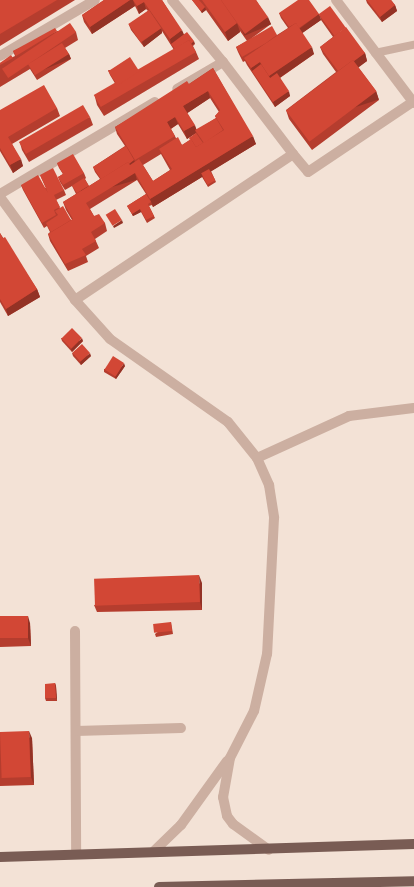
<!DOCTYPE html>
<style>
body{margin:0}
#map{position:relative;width:414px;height:887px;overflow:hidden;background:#f3e2d6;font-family:Raleway,sans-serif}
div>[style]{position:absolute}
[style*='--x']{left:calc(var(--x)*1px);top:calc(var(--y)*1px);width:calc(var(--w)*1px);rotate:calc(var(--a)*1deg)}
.service>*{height:8px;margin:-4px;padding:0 4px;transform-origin:4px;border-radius:4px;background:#ccafa1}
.minor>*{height:10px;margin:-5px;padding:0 5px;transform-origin:5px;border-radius:5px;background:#ccafa1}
.primary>*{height:10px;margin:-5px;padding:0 5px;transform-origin:5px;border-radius:5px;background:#795c54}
.wall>*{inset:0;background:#b53d2e}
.shaded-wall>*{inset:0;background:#933225;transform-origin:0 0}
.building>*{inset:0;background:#d24735;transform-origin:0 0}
span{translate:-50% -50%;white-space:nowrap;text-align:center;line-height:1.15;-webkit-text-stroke:3.5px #fbece2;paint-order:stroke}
</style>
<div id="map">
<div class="service">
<i style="--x:375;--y:53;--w:40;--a:-12"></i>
</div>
<div class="minor">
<i style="--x:172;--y:0;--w:80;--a:50.6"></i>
<i style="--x:223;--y:62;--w:53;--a:149.6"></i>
<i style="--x:336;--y:0;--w:129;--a:52.9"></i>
<i style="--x:0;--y:56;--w:110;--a:-30.5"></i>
<i style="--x:223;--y:62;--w:116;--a:52.7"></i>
<i style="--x:0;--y:194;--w:180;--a:-30.7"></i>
<i style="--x:0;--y:197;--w:127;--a:53.9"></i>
<i style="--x:75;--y:300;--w:52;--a:48.1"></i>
<i style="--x:110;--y:339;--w:144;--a:35.1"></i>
<i style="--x:228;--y:422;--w:46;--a:51.1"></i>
<i style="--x:257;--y:458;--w:30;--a:66"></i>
<i style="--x:269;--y:485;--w:33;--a:81"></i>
<i style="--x:274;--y:518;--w:136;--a:92.9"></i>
<i style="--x:267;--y:654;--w:58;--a:102.8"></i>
<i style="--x:254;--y:711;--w:53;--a:117.1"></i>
<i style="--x:230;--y:758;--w:40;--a:100"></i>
<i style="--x:223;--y:797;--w:19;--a:78"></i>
<i style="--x:227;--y:816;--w:10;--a:53"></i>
<i style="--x:233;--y:824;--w:44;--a:35.8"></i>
<i style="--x:75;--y:300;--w:262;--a:-33.8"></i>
<i style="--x:293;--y:154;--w:23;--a:50"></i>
<i style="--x:308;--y:172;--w:128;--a:-33.8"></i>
<i style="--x:257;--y:458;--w:101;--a:-24.5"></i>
<i style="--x:349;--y:416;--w:65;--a:-7"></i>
<i style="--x:75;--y:631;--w:222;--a:89.7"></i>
<i style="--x:76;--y:731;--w:105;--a:-1.6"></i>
<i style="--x:153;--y:852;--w:39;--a:-44"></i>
<i style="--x:181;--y:825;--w:79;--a:-54.3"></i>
</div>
<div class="primary">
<i style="--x:0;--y:857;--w:414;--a:-1.8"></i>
<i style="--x:159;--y:887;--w:255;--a:-1.3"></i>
</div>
<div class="wall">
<i style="clip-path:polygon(0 0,75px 0,0 46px)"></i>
<i style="clip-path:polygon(104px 0,162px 0,184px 35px,195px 44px,193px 46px,196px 52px,199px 59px,104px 116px,97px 105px,95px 97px,116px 85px,110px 75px,108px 70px,139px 71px,174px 50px,162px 31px,162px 33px,144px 47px,131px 30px,129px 25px,148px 11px,146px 9px,139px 14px,135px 6px,92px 34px,84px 22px,82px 15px)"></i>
<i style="clip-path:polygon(192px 0,256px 0,271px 24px,252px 38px,277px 35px,288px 28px,281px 18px,279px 13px,319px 14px,321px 20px,302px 33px,314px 54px,280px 78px,290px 96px,275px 107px,247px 65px,245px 61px,243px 62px,238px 52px,236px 47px,247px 41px,240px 31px,240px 32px,228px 41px,206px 10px,202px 13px)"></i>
<i style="clip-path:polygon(366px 0,391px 0,395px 5px,397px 11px,382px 22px,367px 3px)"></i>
<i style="clip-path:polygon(319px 14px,365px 53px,367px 61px,358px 67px,376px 91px,379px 100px,312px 150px,289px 119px,286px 110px,336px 72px,323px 54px,320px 47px,333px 37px,321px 20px)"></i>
<i style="clip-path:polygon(57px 31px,76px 32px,78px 40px,65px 48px,69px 54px,71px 59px,37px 80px,30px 69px,0 87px,0 63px,15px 56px,13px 51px)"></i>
<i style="clip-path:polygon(evenodd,213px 68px,256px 144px,211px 171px,216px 182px,208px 187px,202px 177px,153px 207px,152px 205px,149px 206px,155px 218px,147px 223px,141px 212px,133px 216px,127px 206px,146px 194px,137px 180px,90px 209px,94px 216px,105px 223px,107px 231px,95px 239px,99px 248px,86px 256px,88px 262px,68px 271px,50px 241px,48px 234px,50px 232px,47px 226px,44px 228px,23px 190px,21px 185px,46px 188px,40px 175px,64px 190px,66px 195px,56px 200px,60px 208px,71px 220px,72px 220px,66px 210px,63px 202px,76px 194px,72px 186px,65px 190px,60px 182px,58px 177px,63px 174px,59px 168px,57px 163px,84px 173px,86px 178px,85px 179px,89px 186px,100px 179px,95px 172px,93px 167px,125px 146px,117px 134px,115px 127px,189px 84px,213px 68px,210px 98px,219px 112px,215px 116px,216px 118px,197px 130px,187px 113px,210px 98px,213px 68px,178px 124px,187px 139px,196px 133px,190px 140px,182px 145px,176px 138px,171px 129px,178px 124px,213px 68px,161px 154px,170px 170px,153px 181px,143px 165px,161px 154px)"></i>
<i style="clip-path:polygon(57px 108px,60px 116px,12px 144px,23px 166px,13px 173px,0 151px,0 110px)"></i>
<i style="clip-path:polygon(90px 117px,93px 125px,29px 162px,22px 150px,20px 143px)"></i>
<i style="clip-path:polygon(0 233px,37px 289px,40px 297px,8px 316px,0 302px)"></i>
<i style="clip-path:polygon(61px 338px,83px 341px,72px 352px,62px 341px)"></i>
<i style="clip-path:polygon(72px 353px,91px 356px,81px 365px,73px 356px)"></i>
<i style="clip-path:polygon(125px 366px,116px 379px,104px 372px,104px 369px)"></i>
<i style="clip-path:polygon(202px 583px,202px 610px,97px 612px,94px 605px)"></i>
<i style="clip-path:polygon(0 617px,30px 623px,31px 646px,0 647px)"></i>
<i style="clip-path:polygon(171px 622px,173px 634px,156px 637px,155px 634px)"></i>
<i style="clip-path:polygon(55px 683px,56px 686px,57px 701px,46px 701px,45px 698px)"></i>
<i style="clip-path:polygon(0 732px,32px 738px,34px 785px,0 786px)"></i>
</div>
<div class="shaded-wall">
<i style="clip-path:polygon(130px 0,133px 0,135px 6px,92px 34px,90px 27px)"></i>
<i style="clip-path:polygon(144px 2px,146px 9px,139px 14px,137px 6px)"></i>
<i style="clip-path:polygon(395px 5px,397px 11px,382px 22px,380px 17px)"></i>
<i style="clip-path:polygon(205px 7px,206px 10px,202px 13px,201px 11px)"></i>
<i style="clip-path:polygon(319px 14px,321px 20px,301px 34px,299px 29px)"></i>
<i style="left:268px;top:17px;width:8px;height:29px;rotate:67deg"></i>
<i style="clip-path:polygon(237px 23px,240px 32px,228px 41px,225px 32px)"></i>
<i style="clip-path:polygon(161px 28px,162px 33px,144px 47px,142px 42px)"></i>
<i style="clip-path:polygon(182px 30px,185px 37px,171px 44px,170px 39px)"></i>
<i style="left:194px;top:41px;width:3px;height:20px;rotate:72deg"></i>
<i style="clip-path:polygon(312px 47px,314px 54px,272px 83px,269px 76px)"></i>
<i style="clip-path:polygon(365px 53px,367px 61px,342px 80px,339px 72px)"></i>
<i style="left:69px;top:54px;width:5px;height:40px;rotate:68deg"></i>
<i style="clip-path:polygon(260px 62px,263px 69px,252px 71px,251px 68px)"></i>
<i style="clip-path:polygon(208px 91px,210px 98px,186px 114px,183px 106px)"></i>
<i style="clip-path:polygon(289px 91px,290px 96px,275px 107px,273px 102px)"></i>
<i style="left:376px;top:91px;width:9px;height:84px;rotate:72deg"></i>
<i style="clip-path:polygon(175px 117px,178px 124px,170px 129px,167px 122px)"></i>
<i style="clip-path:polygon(195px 125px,197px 132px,195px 130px,196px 133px,187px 139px,184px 131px)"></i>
<i style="clip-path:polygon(253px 136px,256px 144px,202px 177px,201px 174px,202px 177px,153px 207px,150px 199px)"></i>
<i style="clip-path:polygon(21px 159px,23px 166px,13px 173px,10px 165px)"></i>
<i style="clip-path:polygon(134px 160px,136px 165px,102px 181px)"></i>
<i style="left:135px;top:173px;width:7px;height:57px;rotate:74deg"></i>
<i style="clip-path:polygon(140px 209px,141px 212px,133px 216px,132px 214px)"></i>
<i style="clip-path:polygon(122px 220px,123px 223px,114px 228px,113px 226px)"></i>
<i style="clip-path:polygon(37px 289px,40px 297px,8px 316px,6px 309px)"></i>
<i style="clip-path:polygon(82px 338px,83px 341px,72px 352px,71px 349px)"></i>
<i style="clip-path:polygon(90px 353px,91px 356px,81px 365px,80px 362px)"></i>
<i style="clip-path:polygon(124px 363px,125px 366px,116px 379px,115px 377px)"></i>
<i style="clip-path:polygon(199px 575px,202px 583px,202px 610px,200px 602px)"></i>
<i style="clip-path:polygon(28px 616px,30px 623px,31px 646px,28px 638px)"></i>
<i style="clip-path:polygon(55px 683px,56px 686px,57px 701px,56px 698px)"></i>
<i style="clip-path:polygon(29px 731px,32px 738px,34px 785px,31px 777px)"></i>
</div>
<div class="building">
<i style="clip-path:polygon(0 0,57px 0,0 34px)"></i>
<i style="clip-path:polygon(104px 0,130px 0,90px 27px,82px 15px)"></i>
<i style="clip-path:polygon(133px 0,162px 0,182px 30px,170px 39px,144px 2px,137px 6px)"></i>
<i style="clip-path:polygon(192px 0,199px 0,205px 7px,201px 11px)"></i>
<i style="clip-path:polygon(202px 0,221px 0,237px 23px,225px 32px)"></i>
<i style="clip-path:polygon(221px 0,256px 0,268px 17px,245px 34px)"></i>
<i style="clip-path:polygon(298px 0,309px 0,319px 14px,299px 28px,296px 23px,289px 27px,279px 13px)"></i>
<i style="clip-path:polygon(367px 0,391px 0,395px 5px,380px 17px)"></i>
<i style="left:330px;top:6px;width:27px;height:14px;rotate:54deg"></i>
<i style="left:149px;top:10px;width:22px;height:25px;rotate:56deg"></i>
<i style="left:70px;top:23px;width:11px;height:82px;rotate:56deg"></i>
<i style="clip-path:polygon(296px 23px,312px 47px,269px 76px,260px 62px,251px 68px,244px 58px)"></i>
<i style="clip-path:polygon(272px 26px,277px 35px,266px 43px,242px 57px,236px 47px)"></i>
<i style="clip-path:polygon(346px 27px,365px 53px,354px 61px,353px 60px,338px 71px,320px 47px)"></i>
<i style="clip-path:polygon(55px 28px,57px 31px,16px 56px,13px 51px)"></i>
<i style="clip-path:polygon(187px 32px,194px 41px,191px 44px,189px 40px,175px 49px,171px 44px)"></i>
<i style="left:189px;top:40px;width:14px;height:110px;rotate:60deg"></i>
<i style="left:62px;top:43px;width:13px;height:40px;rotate:58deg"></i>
<i style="clip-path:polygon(11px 55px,13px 58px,0 65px,0 63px)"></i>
<i style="left:130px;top:57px;width:17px;height:26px;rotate:57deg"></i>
<i style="left:353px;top:60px;width:39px;height:84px;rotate:53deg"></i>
<i style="clip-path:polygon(261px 64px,270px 78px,277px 73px,289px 91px,273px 102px,252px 71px)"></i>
<i style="clip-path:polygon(213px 68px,253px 136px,150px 199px,135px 173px,86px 203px,94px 216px,99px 214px,105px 223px,91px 232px,96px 241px,82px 249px,86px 255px,65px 264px,48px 234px,73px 219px,63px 202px,128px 162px,130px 165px,139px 159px,153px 181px,172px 169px,159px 149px,178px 137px,182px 145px,191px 139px,196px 147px,224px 130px,215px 116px,220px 110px,208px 91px,183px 106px,195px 125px,184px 131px,175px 117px,167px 122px,175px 136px,135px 160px,115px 127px,187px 81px,189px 84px)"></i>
<i style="clip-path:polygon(44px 85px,57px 108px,8px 137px,21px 159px,10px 165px,0 148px,0 110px)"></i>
<i style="left:83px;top:105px;width:14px;height:74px;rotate:60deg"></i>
<i style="clip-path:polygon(216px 118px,223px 130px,204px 143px,195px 130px)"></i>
<i style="clip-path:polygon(196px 133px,203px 143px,196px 147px,191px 139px,190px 140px,189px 138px)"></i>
<i style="clip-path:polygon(126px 146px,134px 160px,129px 164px,128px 162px,101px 179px,93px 167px)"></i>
<i style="clip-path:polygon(73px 154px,84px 173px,63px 185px,58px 177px,63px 174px,57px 163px)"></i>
<i style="clip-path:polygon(53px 168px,64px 190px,54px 195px,60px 207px,54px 210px,56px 215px,42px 223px,21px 185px,38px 175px,48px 193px,40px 175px)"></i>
<i style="left:209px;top:169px;width:13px;height:9px;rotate:61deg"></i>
<i style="left:84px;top:178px;width:9px;height:14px;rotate:58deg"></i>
<i style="clip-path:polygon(146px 194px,151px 202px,148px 204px,154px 216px,146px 220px,140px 209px,132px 214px,127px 206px)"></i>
<i style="clip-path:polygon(63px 206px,71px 220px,51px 232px,46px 223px,58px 215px,55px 211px)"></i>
<i style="left:115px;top:209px;width:13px;height:11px;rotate:58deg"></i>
<i style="clip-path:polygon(0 233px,3px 239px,0 240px)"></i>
<i style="clip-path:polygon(5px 237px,37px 289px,6px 309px,0 299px,0 240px)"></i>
<i style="left:72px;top:328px;width:14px;height:15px;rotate:45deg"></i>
<i style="left:82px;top:344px;width:12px;height:13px;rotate:48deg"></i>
<i style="left:113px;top:356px;width:13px;height:16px;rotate:32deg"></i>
<i style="left:199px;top:575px;width:27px;height:105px;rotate:88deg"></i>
<i style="left:28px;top:616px;width:22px;height:28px;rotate:90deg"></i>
<i style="left:171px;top:622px;width:9px;height:18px;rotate:84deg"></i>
<i style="clip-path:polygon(55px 683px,56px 698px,45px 698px,45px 684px)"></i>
<i style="left:29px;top:731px;width:46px;height:29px;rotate:88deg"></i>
</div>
</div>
